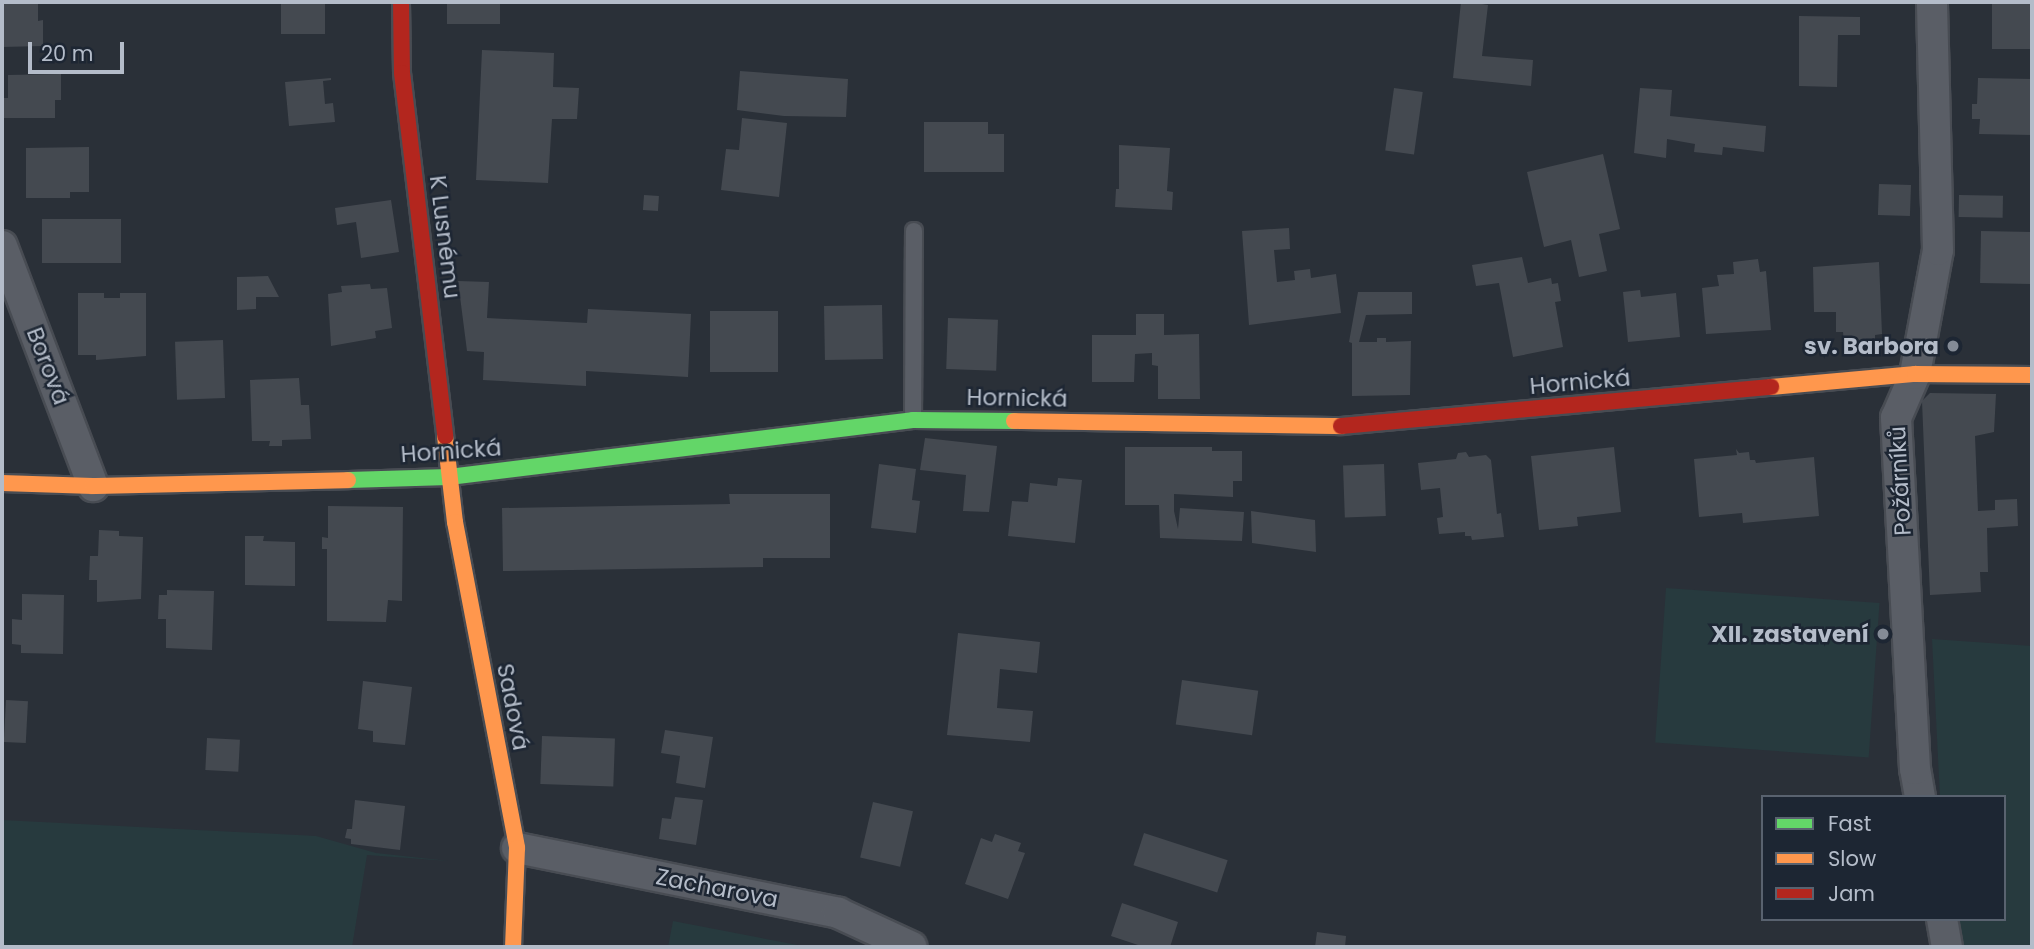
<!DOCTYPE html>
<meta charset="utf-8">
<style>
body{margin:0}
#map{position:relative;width:2034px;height:949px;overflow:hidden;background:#2a3038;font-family:Poppins,sans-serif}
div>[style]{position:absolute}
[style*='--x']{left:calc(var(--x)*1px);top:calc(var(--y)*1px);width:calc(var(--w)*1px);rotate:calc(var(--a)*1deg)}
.green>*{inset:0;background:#273a3e;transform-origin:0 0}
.building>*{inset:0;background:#444950;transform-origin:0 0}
.roads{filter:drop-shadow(2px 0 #484c53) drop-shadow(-2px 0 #484c53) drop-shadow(0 2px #484c53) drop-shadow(0 -2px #484c53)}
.lane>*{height:16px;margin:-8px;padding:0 8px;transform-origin:8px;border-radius:8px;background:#5a5e66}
.street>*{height:30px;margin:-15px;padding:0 15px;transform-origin:15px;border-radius:15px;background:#5a5e66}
.fast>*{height:16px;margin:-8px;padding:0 8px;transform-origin:8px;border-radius:8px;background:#63d668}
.slow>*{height:16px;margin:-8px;padding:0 8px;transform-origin:8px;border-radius:8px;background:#ff974d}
.jam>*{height:16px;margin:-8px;padding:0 8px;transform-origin:8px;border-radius:8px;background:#b3261e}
.dots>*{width:19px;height:19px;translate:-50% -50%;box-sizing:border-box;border:4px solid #1d2633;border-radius:50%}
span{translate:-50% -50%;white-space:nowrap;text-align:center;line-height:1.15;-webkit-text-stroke:5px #1d2633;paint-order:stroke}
.street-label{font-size:23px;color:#b4bcc9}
.poi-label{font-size:23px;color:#b4bcc9;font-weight:700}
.right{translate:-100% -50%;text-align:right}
.frame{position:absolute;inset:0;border:4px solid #b4bcc9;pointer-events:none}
.legend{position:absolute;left:1761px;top:795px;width:245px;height:126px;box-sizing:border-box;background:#1d2633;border:2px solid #59626f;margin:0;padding:9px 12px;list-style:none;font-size:21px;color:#b4bcc9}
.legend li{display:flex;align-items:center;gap:14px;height:35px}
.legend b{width:35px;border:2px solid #59626f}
.scale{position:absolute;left:28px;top:42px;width:96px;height:32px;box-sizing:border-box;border:4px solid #b4bcc9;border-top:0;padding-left:9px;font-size:21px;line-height:24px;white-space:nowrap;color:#b4bcc9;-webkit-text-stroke:5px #1d2633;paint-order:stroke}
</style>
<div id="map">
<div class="green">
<i style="left:1666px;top:588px;width:214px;height:155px;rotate:4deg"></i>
<i style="clip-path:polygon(1932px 639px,2032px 646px,2032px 947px,1963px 947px,1958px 919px,2004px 919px,2004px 797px,1940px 797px)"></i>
<i style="clip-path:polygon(2px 820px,316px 836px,376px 853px,449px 861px,367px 855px,352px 947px,2px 947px)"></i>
<i style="clip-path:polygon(673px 921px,808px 947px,668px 947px)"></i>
</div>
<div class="building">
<i style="left:281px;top:2px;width:44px;height:32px"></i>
<i style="left:447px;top:2px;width:53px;height:22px"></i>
<i style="clip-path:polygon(1461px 2px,1482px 2px,1482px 4px,1488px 5px,1482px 56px,1533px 60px,1531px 86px,1453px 78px)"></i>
<i style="left:1992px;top:2px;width:40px;height:47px"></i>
<i style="clip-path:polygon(2px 3px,38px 3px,38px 21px,43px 20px,43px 46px,2px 47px)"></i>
<i style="clip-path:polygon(1799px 16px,1860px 17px,1860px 35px,1838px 35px,1837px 87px,1799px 86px)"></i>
<i style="clip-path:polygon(482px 50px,554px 53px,553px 87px,579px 88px,577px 119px,552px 119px,548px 183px,476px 180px)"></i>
<i style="clip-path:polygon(740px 71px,848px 79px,846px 117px,784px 116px,737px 110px)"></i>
<i style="clip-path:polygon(61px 74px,61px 100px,55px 100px,55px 118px,3px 118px,3px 98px,8px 98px,8px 75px)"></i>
<i style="clip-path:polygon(331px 78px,331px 80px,323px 81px,325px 104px,333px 103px,335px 122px,289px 126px,285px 82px)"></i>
<i style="clip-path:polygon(1978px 78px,2032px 79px,2032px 135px,1979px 134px,1980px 119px,1972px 119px,1972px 104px,1977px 104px)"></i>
<i style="left:1394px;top:88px;width:29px;height:63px;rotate:8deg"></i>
<i style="clip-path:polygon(1640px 88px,1672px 90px,1670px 116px,1766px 126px,1764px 152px,1723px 147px,1722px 155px,1694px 152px,1695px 144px,1667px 139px,1666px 158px,1634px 153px)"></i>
<i style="clip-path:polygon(742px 118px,787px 123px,779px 197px,721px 190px,726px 149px,739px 150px)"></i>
<i style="clip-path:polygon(924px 122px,988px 122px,988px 134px,1004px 134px,1004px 172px,924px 172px)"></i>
<i style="clip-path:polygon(1119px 145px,1170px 148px,1167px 191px,1173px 192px,1172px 210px,1115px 207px,1116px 189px,1119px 189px)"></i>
<i style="clip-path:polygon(89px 147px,89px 192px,70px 192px,70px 198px,26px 198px,26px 148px)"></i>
<i style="clip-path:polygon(1603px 154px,1620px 229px,1599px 234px,1607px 271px,1579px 277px,1571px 240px,1544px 247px,1527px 172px)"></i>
<i style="left:1879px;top:184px;width:32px;height:31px;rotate:2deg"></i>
<i style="left:644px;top:195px;width:15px;height:15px;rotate:4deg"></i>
<i style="left:1959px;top:195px;width:44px;height:22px;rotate:1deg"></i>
<i style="clip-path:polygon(391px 200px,399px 252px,361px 258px,356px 222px,337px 225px,335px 208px)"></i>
<i style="left:42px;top:219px;width:79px;height:44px"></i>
<i style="clip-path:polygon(1289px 228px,1290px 249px,1274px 250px,1277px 282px,1295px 280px,1294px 271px,1310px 269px,1311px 278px,1336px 274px,1341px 313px,1249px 325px,1242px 231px)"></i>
<i style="left:1981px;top:231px;width:51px;height:52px;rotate:1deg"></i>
<i style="clip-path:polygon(1522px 257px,1528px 283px,1551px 278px,1552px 284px,1558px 283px,1561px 301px,1555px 302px,1563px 347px,1513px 357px,1499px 283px,1476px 286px,1472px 265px)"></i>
<i style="clip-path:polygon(1758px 259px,1760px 272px,1766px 271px,1771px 330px,1706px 334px,1702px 288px,1719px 286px,1717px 275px,1734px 274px,1733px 262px)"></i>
<i style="clip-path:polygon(1879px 262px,1882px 334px,1875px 335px,1875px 341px,1844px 343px,1843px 332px,1836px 332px,1836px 312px,1814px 312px,1813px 267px)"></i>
<i style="clip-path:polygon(268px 276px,279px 297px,256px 297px,256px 309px,237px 310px,237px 277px)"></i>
<i style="clip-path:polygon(458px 281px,489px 282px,487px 318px,587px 323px,588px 309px,691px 314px,688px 377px,586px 371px,586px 386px,483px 380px,484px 352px,467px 351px)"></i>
<i style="clip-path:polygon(370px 284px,371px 289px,387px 288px,392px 328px,375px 331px,376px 338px,331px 346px,328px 294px,342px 292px,341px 286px)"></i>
<i style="clip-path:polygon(1640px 290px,1641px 297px,1676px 293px,1680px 337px,1628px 342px,1623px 292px)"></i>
<i style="clip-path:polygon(1358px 292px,1412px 292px,1412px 314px,1366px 315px,1359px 342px,1377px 342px,1377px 338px,1386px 338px,1386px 342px,1411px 341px,1410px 395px,1352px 396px,1352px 343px,1349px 342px)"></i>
<i style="clip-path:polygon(78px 293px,104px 293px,104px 298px,120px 298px,120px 293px,146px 293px,146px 356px,96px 360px,96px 355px,78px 355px)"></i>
<i style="left:882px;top:305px;width:54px;height:58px;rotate:89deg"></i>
<i style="left:710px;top:311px;width:68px;height:61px"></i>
<i style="clip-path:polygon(1136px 314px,1164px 314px,1164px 335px,1199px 334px,1200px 399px,1158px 399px,1158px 366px,1152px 365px,1152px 353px,1135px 354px,1134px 382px,1092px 382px,1092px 335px,1136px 335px)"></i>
<i style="left:948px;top:318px;width:50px;height:51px;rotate:2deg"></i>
<i style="left:223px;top:340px;width:58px;height:48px;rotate:88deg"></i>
<i style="clip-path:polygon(299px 378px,301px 405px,309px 405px,311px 439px,282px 440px,282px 446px,269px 446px,270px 441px,252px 441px,250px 380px)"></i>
<i style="clip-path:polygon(1930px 393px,1996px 394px,1994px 432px,1975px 436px,1978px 511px,1995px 510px,1995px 500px,2017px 499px,2018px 526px,1987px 528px,1988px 572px,1980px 572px,1981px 592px,1930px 595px,1922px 401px)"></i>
<i style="clip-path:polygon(925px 438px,997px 446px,989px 512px,963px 511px,966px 475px,920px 470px)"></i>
<i style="clip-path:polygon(1125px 447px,1212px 447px,1212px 451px,1242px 451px,1242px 481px,1233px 481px,1233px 497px,1174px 494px,1174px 511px,1178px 529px,1180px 508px,1244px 512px,1242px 541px,1160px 538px,1159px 505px,1125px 505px)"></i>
<i style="clip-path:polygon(1614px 447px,1621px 512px,1577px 517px,1578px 526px,1539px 530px,1531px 456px)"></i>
<i style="clip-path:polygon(1736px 449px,1739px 453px,1749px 452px,1750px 460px,1755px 460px,1756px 463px,1814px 457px,1819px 516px,1743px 523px,1742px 513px,1699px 517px,1694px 459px,1737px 455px)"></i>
<i style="clip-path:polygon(1466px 452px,1469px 457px,1486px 455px,1491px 460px,1497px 514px,1501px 513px,1504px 537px,1472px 540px,1471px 536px,1465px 536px,1465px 532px,1439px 534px,1437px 518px,1443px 517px,1440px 488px,1421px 490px,1418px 463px,1456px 459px,1458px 453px)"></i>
<i style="clip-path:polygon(879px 464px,916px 469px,912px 500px,920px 501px,916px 533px,871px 528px)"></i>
<i style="left:1384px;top:464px;width:52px;height:41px;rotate:88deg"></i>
<i style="clip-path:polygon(1058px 478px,1082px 480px,1075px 543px,1008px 536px,1012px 501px,1028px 502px,1030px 483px,1057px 486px)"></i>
<i style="clip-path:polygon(729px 494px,830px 494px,830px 558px,763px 558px,763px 567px,503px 571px,502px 508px,730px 504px)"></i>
<i style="clip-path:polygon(328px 506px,403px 507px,402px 601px,388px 600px,386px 622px,327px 621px,327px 549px,322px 549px,322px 537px,328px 538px)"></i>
<i style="clip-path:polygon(1251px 511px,1315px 520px,1316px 552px,1252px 543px)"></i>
<i style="clip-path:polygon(99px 530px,119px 531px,119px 536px,143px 537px,141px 599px,97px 602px,97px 580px,89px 580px,90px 556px,98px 556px)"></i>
<i style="clip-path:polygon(245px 536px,264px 536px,263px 541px,295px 542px,295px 586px,245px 585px)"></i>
<i style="clip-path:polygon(167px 590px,214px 591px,212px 650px,166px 648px,166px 619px,158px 619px,159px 595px,167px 595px)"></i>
<i style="clip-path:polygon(22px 594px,64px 595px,63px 654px,21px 653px,21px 645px,12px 644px,12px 619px,22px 620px)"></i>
<i style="clip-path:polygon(958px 633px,1040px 642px,1037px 673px,1000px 669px,997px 708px,1033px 711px,1030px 742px,947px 735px)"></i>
<i style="left:1182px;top:680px;width:77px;height:45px;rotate:8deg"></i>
<i style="clip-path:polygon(363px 681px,412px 687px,405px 745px,373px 742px,373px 731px,358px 729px)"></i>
<i style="left:6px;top:700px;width:22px;height:42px;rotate:3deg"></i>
<i style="clip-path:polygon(665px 730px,713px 737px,705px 788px,676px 783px,680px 756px,661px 753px)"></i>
<i style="left:542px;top:736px;width:73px;height:48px;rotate:2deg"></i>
<i style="left:207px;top:738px;width:33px;height:32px;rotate:3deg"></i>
<i style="clip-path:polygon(675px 797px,703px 800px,696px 845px,659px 839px,662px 818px,671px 819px)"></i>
<i style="clip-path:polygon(355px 800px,405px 806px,400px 850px,351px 844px,351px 839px,345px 838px,347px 829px,352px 829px)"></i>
<i style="left:873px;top:802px;width:41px;height:57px;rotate:13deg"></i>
<i style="left:1144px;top:833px;width:88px;height:34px;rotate:18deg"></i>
<i style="clip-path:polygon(995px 834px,1021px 843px,1018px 851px,1025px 853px,1008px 899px,965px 884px,981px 838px,992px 842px)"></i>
<i style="clip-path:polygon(1122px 903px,1178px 922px,1170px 947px,1144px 947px,1111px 936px)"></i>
<i style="clip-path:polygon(1317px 932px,1346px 936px,1345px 947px,1315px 947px)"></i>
</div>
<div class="roads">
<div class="lane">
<i style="--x:913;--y:420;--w:189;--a:-89.7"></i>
</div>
<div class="street">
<i style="--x:2;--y:246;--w:257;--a:69.2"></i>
<i style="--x:1920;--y:797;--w:28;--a:-100"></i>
<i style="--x:1915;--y:769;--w:352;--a:-93.1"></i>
<i style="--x:1896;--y:418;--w:48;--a:-66.6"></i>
<i style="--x:1915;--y:374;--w:126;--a:-79.5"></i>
<i style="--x:1938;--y:250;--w:248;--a:-91.4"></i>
<i style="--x:517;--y:848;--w:328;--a:11.4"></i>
<i style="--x:838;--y:913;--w:81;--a:24.7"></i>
<i style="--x:1942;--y:919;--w:28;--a:80"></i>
</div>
<div class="fast">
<i style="--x:348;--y:480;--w:101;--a:-1.7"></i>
<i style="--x:449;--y:477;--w:467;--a:-7"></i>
<i style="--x:913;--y:420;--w:101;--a:0.6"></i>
</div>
<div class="slow">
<i style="--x:1771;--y:387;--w:145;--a:-5.2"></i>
<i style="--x:1915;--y:374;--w:117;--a:0.5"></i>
<i style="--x:1014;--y:421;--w:327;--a:0.9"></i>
<i style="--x:445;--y:436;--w:87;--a:83.4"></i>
<i style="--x:455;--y:522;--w:332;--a:79.2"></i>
<i style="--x:517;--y:848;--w:99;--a:92.3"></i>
<i style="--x:2;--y:483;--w:91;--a:1.9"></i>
<i style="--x:93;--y:486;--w:255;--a:-1.3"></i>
</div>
<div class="jam">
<i style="--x:401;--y:2;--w:71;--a:89.2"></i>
<i style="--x:402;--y:73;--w:366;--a:83.2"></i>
<i style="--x:1341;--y:426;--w:432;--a:-5.2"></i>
</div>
</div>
<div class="dots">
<i style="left:1953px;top:346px;background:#848b96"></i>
<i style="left:1883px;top:634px;background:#848b96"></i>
</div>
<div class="street-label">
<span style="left:445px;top:237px;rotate:83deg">K Lusnému</span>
<span style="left:48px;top:366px;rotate:69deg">Borová</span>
<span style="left:1580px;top:382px;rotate:-5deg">Hornická</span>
<span style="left:1017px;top:398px;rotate:1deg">Hornická</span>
<span style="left:451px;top:451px;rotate:-4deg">Hornická</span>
<span style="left:1900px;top:481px;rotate:-93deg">Požárníků</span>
<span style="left:513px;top:707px;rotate:79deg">Sadová</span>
<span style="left:717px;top:888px;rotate:11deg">Zacharova</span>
</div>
<div class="poi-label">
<span class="right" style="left:1939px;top:346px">sv. Barbora</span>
<span class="right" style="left:1869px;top:634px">XII. zastavení</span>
</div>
<div class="frame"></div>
<ul class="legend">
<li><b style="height:9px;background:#63d668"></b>Fast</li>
<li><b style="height:9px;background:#ff974d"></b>Slow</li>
<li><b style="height:9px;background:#b3261e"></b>Jam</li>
</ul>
<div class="scale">20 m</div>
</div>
